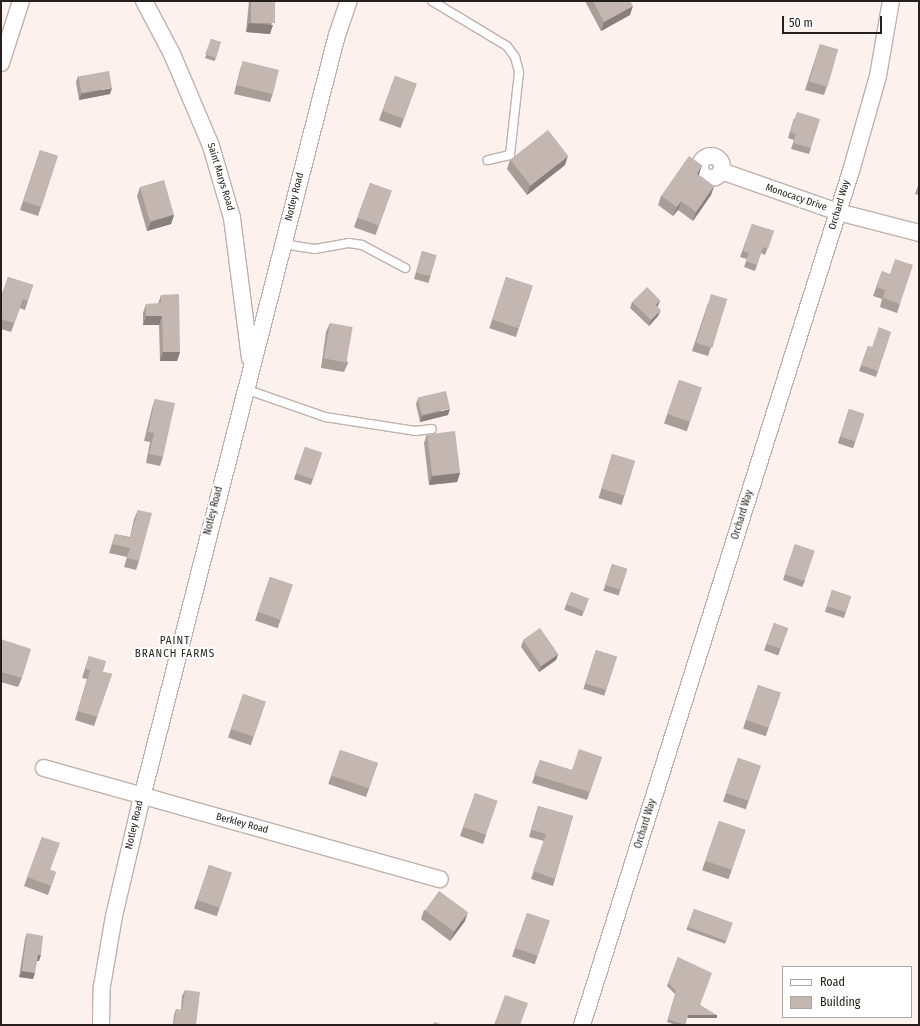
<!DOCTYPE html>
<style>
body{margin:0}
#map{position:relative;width:920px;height:1026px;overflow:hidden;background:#fdf1ed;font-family:"Fira Sans Condensed",sans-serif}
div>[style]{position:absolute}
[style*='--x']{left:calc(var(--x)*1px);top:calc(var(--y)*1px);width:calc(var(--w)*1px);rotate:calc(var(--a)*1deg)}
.roads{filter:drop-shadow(1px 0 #bfb1ac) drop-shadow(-1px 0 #bfb1ac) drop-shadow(0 1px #bfb1ac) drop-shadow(0 -1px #bfb1ac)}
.lane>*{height:8px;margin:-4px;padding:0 4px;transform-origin:4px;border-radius:4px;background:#fff}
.street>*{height:16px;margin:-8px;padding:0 8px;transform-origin:8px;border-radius:8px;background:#fff}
.street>.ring{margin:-8px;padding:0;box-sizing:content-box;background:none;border:16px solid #fff;border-radius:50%}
.wall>*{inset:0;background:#a99d98;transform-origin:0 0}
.shaded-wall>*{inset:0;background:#897f7c;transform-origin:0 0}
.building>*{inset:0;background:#c4b6b1;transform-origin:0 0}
span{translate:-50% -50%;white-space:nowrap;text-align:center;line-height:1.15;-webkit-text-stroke:4px #fff;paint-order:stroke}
.street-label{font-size:10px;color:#25201e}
.neighbourhood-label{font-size:11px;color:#25201e;letter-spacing:1px}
.frame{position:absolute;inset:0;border:2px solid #25201e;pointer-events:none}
.legend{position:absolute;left:782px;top:966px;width:130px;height:52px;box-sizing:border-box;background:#fff;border:1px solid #a8a6a5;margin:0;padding:5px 7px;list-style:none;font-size:12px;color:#25201e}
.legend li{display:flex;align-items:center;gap:8px;height:20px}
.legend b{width:20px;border:1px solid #a8a6a5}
.scale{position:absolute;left:782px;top:16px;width:100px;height:18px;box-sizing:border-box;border:2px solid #25201e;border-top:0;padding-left:5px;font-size:12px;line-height:14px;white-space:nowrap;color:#25201e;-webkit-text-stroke:3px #fff;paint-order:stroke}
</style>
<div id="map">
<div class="roads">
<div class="lane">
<i style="--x:432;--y:1;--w:87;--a:31"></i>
<i style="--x:507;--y:46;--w:14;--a:54"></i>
<i style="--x:515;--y:57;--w:16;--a:75"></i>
<i style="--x:519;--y:72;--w:83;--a:96.2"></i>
<i style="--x:510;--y:155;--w:23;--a:167"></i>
<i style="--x:283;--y:244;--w:32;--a:9"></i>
<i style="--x:315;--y:249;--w:35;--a:-10"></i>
<i style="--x:349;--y:243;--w:13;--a:9"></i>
<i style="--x:362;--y:245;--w:49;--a:28.1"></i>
<i style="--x:245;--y:389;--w:85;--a:19.3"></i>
<i style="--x:325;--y:417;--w:91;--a:8.8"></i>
<i style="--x:415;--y:431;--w:17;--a:-7"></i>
</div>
<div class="street">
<i style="--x:144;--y:1;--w:60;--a:62.2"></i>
<i style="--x:172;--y:54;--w:100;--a:67"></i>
<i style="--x:211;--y:146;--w:75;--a:73.7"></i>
<i style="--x:232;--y:218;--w:141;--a:82.7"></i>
<i style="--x:1;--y:63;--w:65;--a:-72.1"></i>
<i class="ring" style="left:700px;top:156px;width:6px;height:6px"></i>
<i style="--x:721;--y:171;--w:124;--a:19.3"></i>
<i style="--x:838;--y:212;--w:84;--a:14.5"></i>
<i style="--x:44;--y:768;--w:411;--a:15.7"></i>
<i style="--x:101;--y:1025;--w:39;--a:-89"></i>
<i style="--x:102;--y:986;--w:71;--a:-80.3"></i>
<i style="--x:114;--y:916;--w:122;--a:-76.8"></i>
<i style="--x:142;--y:797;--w:787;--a:-75.65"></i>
<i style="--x:337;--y:35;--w:36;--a:-71"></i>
<i style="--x:582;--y:1025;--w:895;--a:-72.52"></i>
<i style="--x:851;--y:171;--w:99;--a:-74.1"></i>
<i style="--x:878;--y:76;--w:76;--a:-80.2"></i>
</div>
</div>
<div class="wall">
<i style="clip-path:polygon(249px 1px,275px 1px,270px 34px,246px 32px)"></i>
<i style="clip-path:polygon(585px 1px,630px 1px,630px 15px,601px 31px)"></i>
<i style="left:211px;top:39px;width:10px;height:20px;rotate:17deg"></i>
<i style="clip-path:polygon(820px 44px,827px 86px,824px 95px,805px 90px)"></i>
<i style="clip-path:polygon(243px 61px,273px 93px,270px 102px,234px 94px,240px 70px)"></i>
<i style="clip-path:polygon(78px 76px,110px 94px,79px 100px,76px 82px)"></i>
<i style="left:395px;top:76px;width:23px;height:47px;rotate:20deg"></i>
<i style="clip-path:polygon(794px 118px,811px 148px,809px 154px,791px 149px,794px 140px,788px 138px)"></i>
<i style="clip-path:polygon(40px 150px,41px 207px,38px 216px,20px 210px)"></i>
<i style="clip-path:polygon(510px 160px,565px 165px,527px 195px,507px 169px)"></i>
<i style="clip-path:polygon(702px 165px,699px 175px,714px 186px,711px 195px,693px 221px,678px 210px,673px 216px,658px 205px,661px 196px)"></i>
<i style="left:370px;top:183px;width:23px;height:47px;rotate:20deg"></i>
<i style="clip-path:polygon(919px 183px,919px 195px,915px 194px)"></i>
<i style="clip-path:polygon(140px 187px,174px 215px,171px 224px,147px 231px,137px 196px)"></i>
<i style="clip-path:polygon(752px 224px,774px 231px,765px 255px,761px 253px,755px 271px,744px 267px,747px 259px,740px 257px)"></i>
<i style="left:422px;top:251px;width:15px;height:29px;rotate:16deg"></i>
<i style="clip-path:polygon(882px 271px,900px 304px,897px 313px,880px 307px,882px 299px,873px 296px)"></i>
<i style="clip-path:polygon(8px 277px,33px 285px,25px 310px,20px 308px,11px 332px,1px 329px,1px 297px)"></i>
<i style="left:506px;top:277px;width:28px;height:54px;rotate:18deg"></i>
<i style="clip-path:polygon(161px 295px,180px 352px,177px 361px,160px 361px,159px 325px,143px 325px,143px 313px,146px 304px,158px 304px)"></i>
<i style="clip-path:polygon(660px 300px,657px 307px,658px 316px,649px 326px,630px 308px,632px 302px)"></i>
<i style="clip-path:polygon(708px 303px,711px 347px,708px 356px,692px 351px)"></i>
<i style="clip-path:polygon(330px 323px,348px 363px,344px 372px,321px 368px,326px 332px)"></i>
<i style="clip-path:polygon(891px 332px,876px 377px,859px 371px,868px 346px,872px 347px)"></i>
<i style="left:679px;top:380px;width:24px;height:46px;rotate:19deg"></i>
<i style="clip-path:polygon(418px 398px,448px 415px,420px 422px,416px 404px)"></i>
<i style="clip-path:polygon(155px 399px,163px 457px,160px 466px,146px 463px,150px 442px,144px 441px,152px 408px)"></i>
<i style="left:849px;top:409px;width:16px;height:36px;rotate:18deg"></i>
<i style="clip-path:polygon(427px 434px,460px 473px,457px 482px,429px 485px,424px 443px)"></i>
<i style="left:305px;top:447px;width:18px;height:34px;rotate:19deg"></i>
<i style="left:612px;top:454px;width:24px;height:46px;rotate:17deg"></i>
<i style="clip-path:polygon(138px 510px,139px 561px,136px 570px,124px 567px,127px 557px,109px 553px,115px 534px,130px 537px,134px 519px)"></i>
<i style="clip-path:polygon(795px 544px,805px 581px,802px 587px,783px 580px)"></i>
<i style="left:612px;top:564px;width:16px;height:28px;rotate:18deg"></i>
<i style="left:270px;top:577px;width:24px;height:46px;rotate:19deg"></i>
<i style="left:832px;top:590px;width:20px;height:23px;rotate:18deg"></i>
<i style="left:571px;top:592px;width:19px;height:19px;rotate:21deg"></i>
<i style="left:774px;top:623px;width:15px;height:29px;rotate:20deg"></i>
<i style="clip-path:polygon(1px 639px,22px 678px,18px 687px,1px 682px)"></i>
<i style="clip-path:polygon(523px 641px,558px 654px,556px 660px,539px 672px,521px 647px)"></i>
<i style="left:596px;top:650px;width:22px;height:41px;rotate:18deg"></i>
<i style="clip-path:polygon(89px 656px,103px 672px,112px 674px,94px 726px,75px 720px,87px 679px,82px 678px)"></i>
<i style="left:758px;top:685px;width:24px;height:46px;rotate:19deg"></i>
<i style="left:243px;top:694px;width:24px;height:46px;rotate:19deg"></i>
<i style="left:340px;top:750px;width:40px;height:36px;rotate:19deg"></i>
<i style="clip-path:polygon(602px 757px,587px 800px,532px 783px,540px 760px,571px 770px)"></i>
<i style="left:738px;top:758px;width:24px;height:46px;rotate:19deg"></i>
<i style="clip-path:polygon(475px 793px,486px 835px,483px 844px,460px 836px)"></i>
<i style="clip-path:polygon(538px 806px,573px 816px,553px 886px,531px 879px,544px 841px,529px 837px)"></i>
<i style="left:719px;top:821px;width:28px;height:52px;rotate:19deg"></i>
<i style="clip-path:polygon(42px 837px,50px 870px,56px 872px,48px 895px,24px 886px)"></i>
<i style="left:209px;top:865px;width:24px;height:46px;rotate:19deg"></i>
<i style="left:694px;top:909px;width:41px;height:22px;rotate:20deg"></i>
<i style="clip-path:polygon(424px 910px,465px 921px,450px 941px,421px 919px)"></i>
<i style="left:527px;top:913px;width:24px;height:46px;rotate:19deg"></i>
<i style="clip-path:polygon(27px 933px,39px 961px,37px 961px,33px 979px,19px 977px,25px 939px)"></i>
<i style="clip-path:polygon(678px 957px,700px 1005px,716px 1018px,687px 1018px,685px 1025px,676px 1025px,667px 1022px,675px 994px,667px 986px)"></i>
<i style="clip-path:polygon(185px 990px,196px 1025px,173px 1025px,174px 1015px,176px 1009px,181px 1010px,182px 996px)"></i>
</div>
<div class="shaded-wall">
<i style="clip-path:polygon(633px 6px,630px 15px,601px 31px,604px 22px)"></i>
<i style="clip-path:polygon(249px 23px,273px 25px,270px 34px,246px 32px)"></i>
<i style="clip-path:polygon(112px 88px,110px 94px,79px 100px,81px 94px)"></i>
<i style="clip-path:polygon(568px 156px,565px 165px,527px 195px,530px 186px)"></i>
<i style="clip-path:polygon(702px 165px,699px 174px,693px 183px,697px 174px)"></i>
<i style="clip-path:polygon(714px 186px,711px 195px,693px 221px,696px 212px)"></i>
<i style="clip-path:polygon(681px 201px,678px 210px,673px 216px,677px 207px)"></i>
<i style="clip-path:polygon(174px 215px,171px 224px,147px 231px,151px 222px)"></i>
<i style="clip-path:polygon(660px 300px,658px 306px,653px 311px,656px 305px)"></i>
<i style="clip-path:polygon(661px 310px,658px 316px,649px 326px,651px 320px)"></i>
<i style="clip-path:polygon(146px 316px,162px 316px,159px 325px,143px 325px)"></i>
<i style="clip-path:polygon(163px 352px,180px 352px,177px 361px,160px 361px)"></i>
<i style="clip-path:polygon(450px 409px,448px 415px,420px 422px,422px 416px)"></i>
<i style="clip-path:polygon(460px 473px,457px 482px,429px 485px,432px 476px)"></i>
<i style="clip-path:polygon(558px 654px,556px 660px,539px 672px,541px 666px)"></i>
<i style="clip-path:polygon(468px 912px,465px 921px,450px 941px,454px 932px)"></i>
<i style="clip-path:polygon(38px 955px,41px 955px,39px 961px,35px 961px)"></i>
<i style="clip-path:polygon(22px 971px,35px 973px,33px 979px,19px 977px)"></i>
<i style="left:688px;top:1015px;width:29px;height:3px"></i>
</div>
<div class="building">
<i style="left:251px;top:1px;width:24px;height:22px"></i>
<i style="clip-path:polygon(593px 1px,630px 1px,633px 6px,604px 22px)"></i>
<i style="clip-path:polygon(211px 39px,221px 42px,216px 58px,205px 54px)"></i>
<i style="left:820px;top:44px;width:19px;height:39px;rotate:16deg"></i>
<i style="left:243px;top:61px;width:37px;height:25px;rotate:14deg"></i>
<i style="left:109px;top:71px;width:17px;height:31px;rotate:80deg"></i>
<i style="left:395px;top:76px;width:23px;height:37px;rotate:20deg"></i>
<i style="clip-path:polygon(797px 112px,820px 119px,811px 148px,793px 143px,796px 134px,790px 132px)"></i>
<i style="left:548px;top:130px;width:33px;height:48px;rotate:52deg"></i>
<i style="left:40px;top:150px;width:19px;height:54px;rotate:18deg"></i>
<i style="clip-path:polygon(689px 156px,702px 165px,697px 174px,714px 186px,696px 212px,681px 201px,677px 207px,661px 196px)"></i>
<i style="left:164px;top:180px;width:36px;height:25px;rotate:74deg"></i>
<i style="left:370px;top:183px;width:23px;height:37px;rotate:20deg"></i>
<i style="clip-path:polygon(752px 224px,774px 231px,768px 249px,763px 247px,757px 265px,746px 261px,749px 253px,743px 251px)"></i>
<i style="left:422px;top:251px;width:15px;height:22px;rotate:16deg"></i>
<i style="clip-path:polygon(895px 259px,913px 265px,900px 304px,883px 298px,885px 290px,876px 287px,882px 271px,890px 274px)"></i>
<i style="clip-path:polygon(8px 277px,33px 285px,28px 301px,23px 299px,14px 323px,1px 319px,1px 298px)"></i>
<i style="left:506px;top:277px;width:28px;height:45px;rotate:18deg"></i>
<i style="clip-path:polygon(647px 287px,660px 300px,656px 305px,661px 310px,651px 320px,632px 302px)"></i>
<i style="clip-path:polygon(179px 294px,180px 352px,163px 352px,162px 316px,146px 316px,146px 304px,161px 303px,161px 295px)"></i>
<i style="left:711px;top:294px;width:17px;height:51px;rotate:17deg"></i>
<i style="left:330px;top:323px;width:23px;height:36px;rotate:10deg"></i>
<i style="clip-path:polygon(879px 327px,891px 332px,878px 371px,861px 365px,868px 346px,872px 347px)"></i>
<i style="left:679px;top:380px;width:24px;height:36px;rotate:19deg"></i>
<i style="left:446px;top:391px;width:18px;height:29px;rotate:77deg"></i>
<i style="clip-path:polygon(155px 399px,175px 403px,163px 457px,149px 454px,154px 433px,148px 432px)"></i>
<i style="left:849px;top:409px;width:16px;height:29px;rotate:18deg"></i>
<i style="left:455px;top:431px;width:42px;height:28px;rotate:83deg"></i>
<i style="left:305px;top:447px;width:18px;height:28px;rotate:19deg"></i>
<i style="left:612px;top:454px;width:24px;height:36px;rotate:17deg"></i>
<i style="clip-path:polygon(138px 510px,152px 513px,139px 561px,127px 558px,130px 548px,112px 544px,115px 534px,130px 538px)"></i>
<i style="left:795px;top:544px;width:21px;height:32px;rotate:19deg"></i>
<i style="left:612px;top:564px;width:16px;height:22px;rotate:18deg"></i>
<i style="left:270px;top:577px;width:24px;height:37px;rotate:19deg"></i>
<i style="left:832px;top:590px;width:20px;height:17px;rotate:18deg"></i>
<i style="left:571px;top:592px;width:19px;height:13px;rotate:21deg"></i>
<i style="left:774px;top:623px;width:15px;height:22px;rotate:20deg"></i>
<i style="left:540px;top:628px;width:32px;height:21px;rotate:55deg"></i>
<i style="clip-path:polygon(1px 639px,31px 649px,22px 678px,1px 672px)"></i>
<i style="left:596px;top:650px;width:22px;height:35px;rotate:18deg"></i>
<i style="clip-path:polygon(89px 656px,106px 661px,103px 672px,112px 674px,97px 717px,78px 711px,90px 670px,85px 669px)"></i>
<i style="left:758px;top:685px;width:24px;height:37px;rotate:19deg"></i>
<i style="left:243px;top:694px;width:24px;height:37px;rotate:19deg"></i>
<i style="clip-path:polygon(579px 749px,602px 757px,590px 792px,534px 775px,540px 760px,572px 770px)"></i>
<i style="left:340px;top:750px;width:40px;height:27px;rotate:19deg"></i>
<i style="left:738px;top:758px;width:24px;height:37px;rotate:19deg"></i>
<i style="left:475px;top:793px;width:24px;height:36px;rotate:19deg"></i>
<i style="clip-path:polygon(538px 806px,573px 816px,555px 879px,533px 871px,546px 834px,532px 830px)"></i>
<i style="left:719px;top:821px;width:28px;height:42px;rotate:19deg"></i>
<i style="clip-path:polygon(42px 837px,60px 843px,50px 870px,56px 872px,51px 886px,27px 877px)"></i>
<i style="left:209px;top:865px;width:24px;height:37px;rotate:19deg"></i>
<i style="left:439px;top:891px;width:36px;height:24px;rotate:36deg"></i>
<i style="left:694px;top:909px;width:41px;height:19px;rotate:20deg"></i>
<i style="left:527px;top:913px;width:24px;height:37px;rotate:19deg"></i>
<i style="clip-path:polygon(27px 933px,43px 936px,41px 955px,38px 955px,35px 973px,22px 971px)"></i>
<i style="clip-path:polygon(678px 957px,712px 973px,700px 1005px,717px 1015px,688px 1015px,685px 1025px,668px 1019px,676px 991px,668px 983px)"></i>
<i style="clip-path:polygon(185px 990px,200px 992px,196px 1025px,174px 1025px,176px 1009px,182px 1010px)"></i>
<i style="clip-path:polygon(505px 995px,528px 1003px,520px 1025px,494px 1025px)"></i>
<i style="clip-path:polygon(434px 1022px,444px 1025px,433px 1025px)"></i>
</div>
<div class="street-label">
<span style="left:220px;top:177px;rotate:73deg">Saint Marys Road</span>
<span style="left:295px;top:197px;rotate:-76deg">Notley Road</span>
<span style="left:796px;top:198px;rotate:19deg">Monocacy Drive</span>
<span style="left:840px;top:205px;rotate:-73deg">Orchard Way</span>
<span style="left:214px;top:511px;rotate:-76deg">Notley Road</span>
<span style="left:743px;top:515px;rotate:-73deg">Orchard Way</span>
<span style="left:242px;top:824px;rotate:15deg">Berkley Road</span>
<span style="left:646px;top:824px;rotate:-73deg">Orchard Way</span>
<span style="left:135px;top:825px;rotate:-77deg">Notley Road</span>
</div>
<div class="neighbourhood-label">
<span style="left:175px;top:648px">PAINT<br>BRANCH FARMS</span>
</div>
<div class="frame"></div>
<ul class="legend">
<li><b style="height:5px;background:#fff"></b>Road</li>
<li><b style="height:11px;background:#c4b6b1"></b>Building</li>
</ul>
<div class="scale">50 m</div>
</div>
